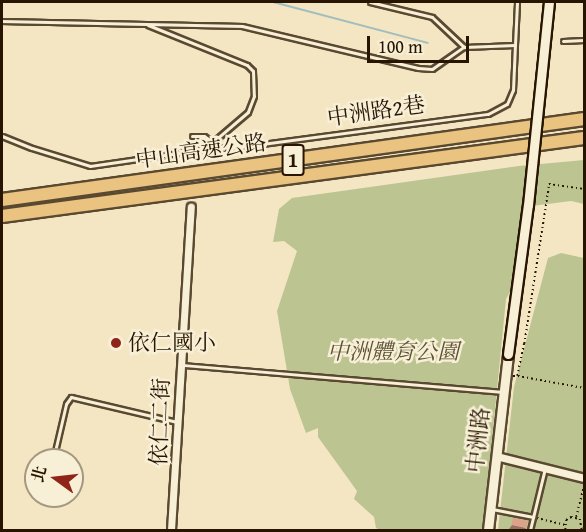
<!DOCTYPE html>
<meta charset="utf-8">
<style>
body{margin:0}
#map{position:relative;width:586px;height:532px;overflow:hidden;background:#f4e6c2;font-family:"Gentium Book Plus","Noto Serif TC",serif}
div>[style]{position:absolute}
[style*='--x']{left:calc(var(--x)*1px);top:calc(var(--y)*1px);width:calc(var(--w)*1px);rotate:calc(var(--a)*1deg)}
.green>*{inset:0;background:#bcc492}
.stream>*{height:2px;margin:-1px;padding:0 1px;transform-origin:1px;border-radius:1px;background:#a1bdbe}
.path>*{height:1.5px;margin-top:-0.75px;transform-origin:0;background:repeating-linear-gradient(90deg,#271501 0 1.5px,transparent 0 4.5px)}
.roads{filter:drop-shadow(2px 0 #5a4931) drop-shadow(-2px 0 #5a4931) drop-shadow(0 2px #5a4931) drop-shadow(0 -2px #5a4931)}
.lane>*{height:3px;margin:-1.5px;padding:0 1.5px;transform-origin:1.5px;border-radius:1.5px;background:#f8efd7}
.street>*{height:7px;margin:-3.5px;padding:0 3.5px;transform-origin:3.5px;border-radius:3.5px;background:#f8efd7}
.secondary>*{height:9px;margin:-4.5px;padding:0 4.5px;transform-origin:4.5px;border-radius:4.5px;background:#f8efd7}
.highway>*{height:12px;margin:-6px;padding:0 6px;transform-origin:6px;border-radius:6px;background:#eac381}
.bridges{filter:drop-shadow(2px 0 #271501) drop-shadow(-2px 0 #271501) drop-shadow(0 2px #271501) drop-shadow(0 -2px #271501)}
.secondary-bridge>*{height:9px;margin:-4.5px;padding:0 4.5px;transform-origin:4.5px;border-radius:4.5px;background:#f8efd7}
.shaded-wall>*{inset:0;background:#9d7161}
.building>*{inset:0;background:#e0a18b;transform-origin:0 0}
.dots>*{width:16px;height:16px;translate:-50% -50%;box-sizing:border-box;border:3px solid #f8efd7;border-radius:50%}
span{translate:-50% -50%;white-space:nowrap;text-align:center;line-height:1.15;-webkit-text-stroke:5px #f8efd7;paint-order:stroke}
.shield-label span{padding:2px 4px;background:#f8efd7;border:2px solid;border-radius:4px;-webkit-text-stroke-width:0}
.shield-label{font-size:21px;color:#271501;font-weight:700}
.street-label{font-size:22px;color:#271501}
.poi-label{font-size:22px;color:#271501}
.left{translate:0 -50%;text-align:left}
.park-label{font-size:22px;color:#5b5234;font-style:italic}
.frame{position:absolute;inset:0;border:3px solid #271501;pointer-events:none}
.north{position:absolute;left:24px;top:448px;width:60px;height:60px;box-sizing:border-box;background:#f8efd7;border:2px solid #a49881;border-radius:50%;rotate:285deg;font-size:16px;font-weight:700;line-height:24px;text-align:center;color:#271501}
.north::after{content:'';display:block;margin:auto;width:21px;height:27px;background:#8f2418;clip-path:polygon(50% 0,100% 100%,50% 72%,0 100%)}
.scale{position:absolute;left:367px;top:36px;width:102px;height:27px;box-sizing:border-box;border:3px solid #271501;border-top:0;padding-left:8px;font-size:18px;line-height:21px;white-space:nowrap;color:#271501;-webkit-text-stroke:4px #f8efd7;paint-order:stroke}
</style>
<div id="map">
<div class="green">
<i style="clip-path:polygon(584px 160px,584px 204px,571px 201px,524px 207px,517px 279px,506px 299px,483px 530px,380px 530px,376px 528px,374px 517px,354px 499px,357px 491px,318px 437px,318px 428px,306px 433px,290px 389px,277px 311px,297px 251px,284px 241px,273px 242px,279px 209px,292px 198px,519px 166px)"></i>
<i style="clip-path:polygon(561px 253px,584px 258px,584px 530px,498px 530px,514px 387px,548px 258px)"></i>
</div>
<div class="stream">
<i style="--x:273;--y:2;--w:160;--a:14.8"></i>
</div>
<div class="path">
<i style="--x:513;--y:376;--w:4;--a:0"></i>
<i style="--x:517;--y:376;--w:33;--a:-78"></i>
<i style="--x:524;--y:344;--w:162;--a:-81.1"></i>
<i style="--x:549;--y:184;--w:35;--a:8"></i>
<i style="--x:518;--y:376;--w:67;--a:10.3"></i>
<i style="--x:576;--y:517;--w:34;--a:-76"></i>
<i style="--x:537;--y:518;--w:29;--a:14"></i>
<i style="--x:565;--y:530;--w:10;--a:-84"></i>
<i style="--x:566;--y:520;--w:6;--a:-31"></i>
<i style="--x:571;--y:517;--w:9;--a:13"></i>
<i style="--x:580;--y:519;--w:11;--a:80"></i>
</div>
<div class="roads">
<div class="lane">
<i style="--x:370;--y:2;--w:64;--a:13.6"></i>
<i style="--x:432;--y:17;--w:44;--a:43.2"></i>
<i style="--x:464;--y:47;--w:51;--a:-2.2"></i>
<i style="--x:515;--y:45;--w:43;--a:-87.3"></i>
<i style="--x:2;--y:21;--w:240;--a:1.2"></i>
<i style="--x:242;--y:26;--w:181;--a:13.4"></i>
<i style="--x:418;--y:68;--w:14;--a:4"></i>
<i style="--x:432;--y:69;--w:39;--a:-35"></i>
<i style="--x:148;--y:25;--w:107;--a:22"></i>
<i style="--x:247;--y:65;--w:8;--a:45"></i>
<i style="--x:253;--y:71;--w:25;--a:88"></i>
<i style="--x:254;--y:96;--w:17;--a:111"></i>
<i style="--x:248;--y:112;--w:45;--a:139.5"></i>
<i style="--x:563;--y:41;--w:21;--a:-3"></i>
<i style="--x:2;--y:136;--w:32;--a:22"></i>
<i style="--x:32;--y:148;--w:61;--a:17.2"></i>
<i style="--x:90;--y:166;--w:131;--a:-8.3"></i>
<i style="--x:192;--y:136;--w:12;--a:0"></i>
<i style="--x:204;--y:136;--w:19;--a:35"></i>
<i style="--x:220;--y:147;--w:12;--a:5"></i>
<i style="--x:232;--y:148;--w:258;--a:-7.6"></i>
<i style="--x:488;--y:114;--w:21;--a:-28"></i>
<i style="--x:507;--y:104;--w:15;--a:-67"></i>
<i style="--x:513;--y:90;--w:45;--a:-87.5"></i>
<i style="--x:183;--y:365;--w:320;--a:4.8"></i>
<i style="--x:53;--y:460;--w:57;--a:-76.9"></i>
<i style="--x:66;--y:404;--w:9;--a:-54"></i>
<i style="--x:71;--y:397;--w:109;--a:13.3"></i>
<i style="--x:492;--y:509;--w:42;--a:11"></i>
<i style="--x:530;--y:530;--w:64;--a:-76.4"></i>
</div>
<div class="street">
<i style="--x:496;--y:456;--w:91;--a:14"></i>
<i style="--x:171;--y:530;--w:324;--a:-86.5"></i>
</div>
<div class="secondary">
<i style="--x:488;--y:530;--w:177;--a:-83.5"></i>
</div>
<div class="highway">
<i style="--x:2;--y:200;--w:588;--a:-7.92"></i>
<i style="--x:2;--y:216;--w:587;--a:-7.63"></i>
</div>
</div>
<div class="bridges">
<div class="secondary-bridge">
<i style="--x:508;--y:354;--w:150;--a:-82.4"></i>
<i style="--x:528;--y:205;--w:204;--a:-84.1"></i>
</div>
</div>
<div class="shaded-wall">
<i style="clip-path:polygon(512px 525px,526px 528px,524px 531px,514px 531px,509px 529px)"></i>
</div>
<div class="building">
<i style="left:513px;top:518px;width:15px;height:7px;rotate:11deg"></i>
</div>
<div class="dots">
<i style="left:116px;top:343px;background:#8f2418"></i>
</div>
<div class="shield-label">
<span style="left:293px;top:160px">1</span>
</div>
<div class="street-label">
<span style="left:376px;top:111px;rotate:-8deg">中洲路2巷</span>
<span style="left:201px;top:151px;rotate:-8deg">中山高速公路</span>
<span style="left:160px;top:422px;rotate:-88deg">依仁二街</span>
<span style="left:478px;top:440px;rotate:-84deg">中洲路</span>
</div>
<div class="poi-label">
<span class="left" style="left:128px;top:343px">依仁國小</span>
</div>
<div class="park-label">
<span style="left:393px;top:352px">中洲體育公園</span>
</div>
<div class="frame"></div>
<div class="north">北</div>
<div class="scale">100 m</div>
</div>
